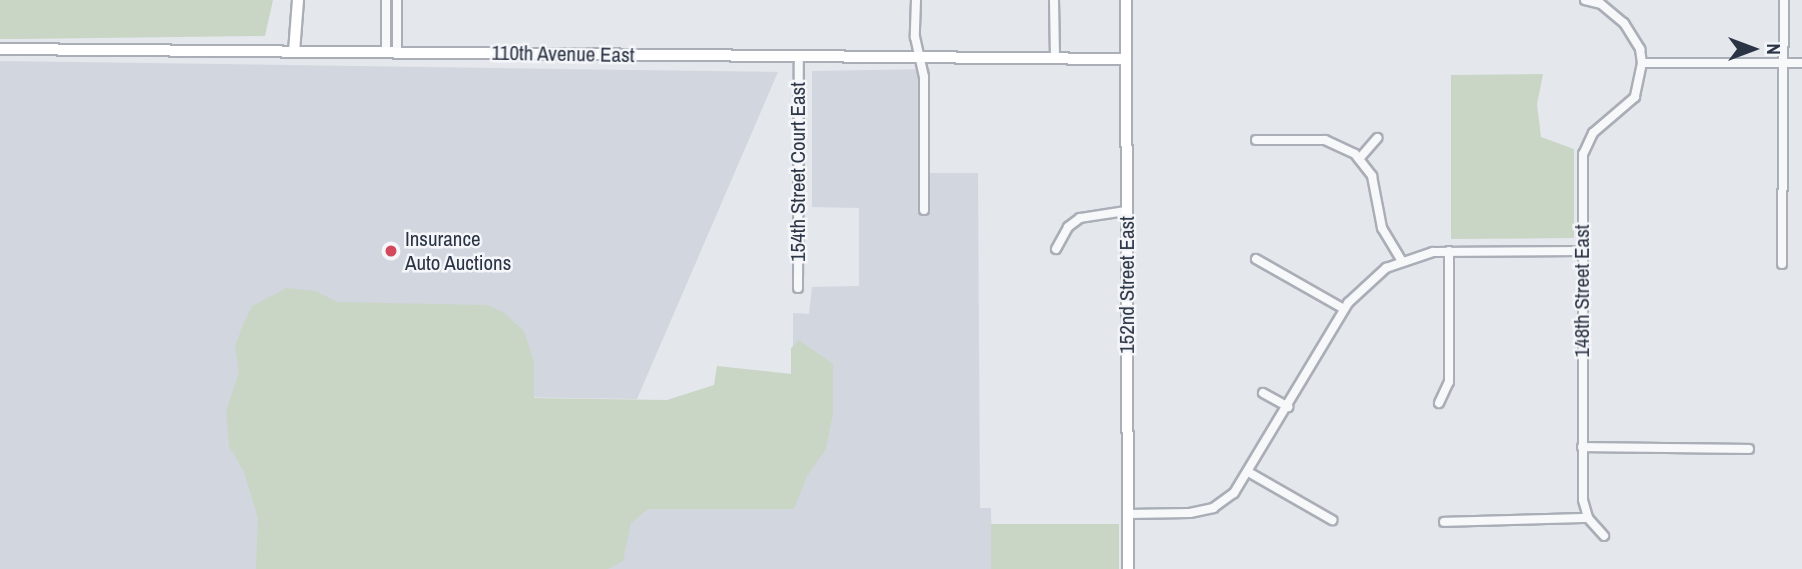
<!DOCTYPE html>
<style>
body{margin:0}
#map{position:relative;width:1802px;height:569px;overflow:hidden;background:#e4e7ec;font-family:"Archivo Narrow",sans-serif}
div>[style]{position:absolute}
[style*='--x']{left:calc(var(--x)*1px);top:calc(var(--y)*1px);width:calc(var(--w)*1px);rotate:calc(var(--a)*1deg)}
.built>*{inset:0;background:#d2d6de}
.green>*{inset:0;background:#c9d6c5;transform-origin:0 0}
.roads{filter:drop-shadow(2px 0 #a9aeb7) drop-shadow(-2px 0 #a9aeb7) drop-shadow(0 2px #a9aeb7) drop-shadow(0 -2px #a9aeb7)}
.street>*{height:8px;margin:-4px;padding:0 4px;transform-origin:4px;border-radius:4px;background:#f7f8fa}
.secondary>*{height:10px;margin:-5px;padding:0 5px;transform-origin:5px;border-radius:5px;background:#fff}
.dots>*{width:19px;height:19px;translate:-50% -50%;box-sizing:border-box;border:4px solid #f4f6f9;border-radius:50%}
span{translate:-50% -50%;white-space:nowrap;text-align:center;line-height:1.15;-webkit-text-stroke:5px #f4f6f9;paint-order:stroke}
.street-label{font-size:21px;color:#2b3445}
.poi-label{font-size:21px;color:#2b3445}
.left{translate:0 -50%;text-align:left}
.north{position:absolute;left:1718px;top:14px;width:70px;height:70px;-webkit-text-stroke:5px #f4f6f9;paint-order:stroke;rotate:90deg;font-size:19px;font-weight:700;line-height:28px;text-align:center;color:#2b3445}
.north::after{content:'';display:block;margin:auto;width:24px;height:32px;background:#2b3445;clip-path:polygon(50% 0,100% 100%,50% 72%,0 100%)}
</style>
<div id="map">
<div class="built">
<i style="clip-path:polygon(0 61px,778px 72px,637px 399px,301px 394px,298px 569px,0 569px)"></i>
<i style="clip-path:polygon(930px 69px,930px 173px,978px 173px,980px 508px,991px 508px,992px 569px,512px 569px,793px 400px,793px 313px,809px 314px,812px 287px,859px 286px,859px 208px,812px 207px,812px 71px)"></i>
</div>
<div class="green">
<i style="clip-path:polygon(0 0,273px 0,265px 36px,20px 39px,0 39px)"></i>
<i style="clip-path:polygon(1543px 74px,1537px 104px,1541px 137px,1574px 149px,1574px 238px,1451px 239px,1451px 75px)"></i>
<i style="clip-path:polygon(287px 288px,315px 291px,337px 302px,487px 305px,503px 312px,524px 331px,534px 362px,534px 398px,667px 400px,714px 385px,717px 366px,791px 374px,791px 348px,799px 340px,833px 364px,833px 413px,826px 449px,807px 476px,794px 509px,648px 509px,631px 523px,623px 561px,608px 569px,256px 569px,258px 518px,244px 472px,229px 446px,226px 411px,239px 372px,235px 347px,242px 327px,252px 306px)"></i>
<i style="left:1119px;top:524px;width:45px;height:128px;rotate:90deg"></i>
</div>
<div class="roads">
<div class="street">
<i style="--x:916;--y:0;--w:37;--a:92"></i>
<i style="--x:915;--y:37;--w:41;--a:77.3"></i>
<i style="--x:924;--y:77;--w:133;--a:90"></i>
<i style="--x:1054;--y:0;--w:58;--a:89"></i>
<i style="--x:1585;--y:0;--w:16;--a:14"></i>
<i style="--x:1601;--y:4;--w:30;--a:40"></i>
<i style="--x:1624;--y:23;--w:31;--a:58"></i>
<i style="--x:1640;--y:49;--w:14;--a:82"></i>
<i style="--x:1642;--y:63;--w:35;--a:102"></i>
<i style="--x:1635;--y:97;--w:55;--a:139.4"></i>
<i style="--x:1593;--y:133;--w:23;--a:115"></i>
<i style="--x:1583;--y:154;--w:346;--a:90"></i>
<i style="--x:1583;--y:500;--w:19;--a:74"></i>
<i style="--x:1588;--y:518;--w:24;--a:48"></i>
<i style="--x:386;--y:53;--w:53;--a:-90"></i>
<i style="--x:397;--y:53;--w:53;--a:-90"></i>
<i style="--x:1642;--y:63;--w:160;--a:0"></i>
<i style="--x:1256;--y:140;--w:69;--a:0"></i>
<i style="--x:1325;--y:140;--w:33;--a:25"></i>
<i style="--x:1355;--y:154;--w:28;--a:52"></i>
<i style="--x:1372;--y:176;--w:53;--a:79.1"></i>
<i style="--x:1382;--y:228;--w:37;--a:59"></i>
<i style="--x:1359;--y:159;--w:28;--a:-49"></i>
<i style="--x:1056;--y:249;--w:25;--a:-61"></i>
<i style="--x:1068;--y:227;--w:15;--a:-37"></i>
<i style="--x:1080;--y:218;--w:47;--a:-8.7"></i>
<i style="--x:1256;--y:259;--w:101;--a:29.6"></i>
<i style="--x:1782;--y:264;--w:264;--a:-89.6"></i>
<i style="--x:798;--y:288;--w:231;--a:-89.8"></i>
<i style="--x:1263;--y:393;--w:29;--a:29"></i>
<i style="--x:1439;--y:403;--w:23;--a:-65"></i>
<i style="--x:1449;--y:382;--w:131;--a:-90"></i>
<i style="--x:1582;--y:447;--w:167;--a:0.7"></i>
<i style="--x:1250;--y:473;--w:95;--a:29.8"></i>
<i style="--x:1128;--y:514;--w:62;--a:-0.9"></i>
<i style="--x:1190;--y:513;--w:24;--a:-12"></i>
<i style="--x:1213;--y:508;--w:26;--a:-36"></i>
<i style="--x:1234;--y:493;--w:222;--a:-59"></i>
<i style="--x:1348;--y:303;--w:52;--a:-42.6"></i>
<i style="--x:1386;--y:268;--w:50;--a:-18.8"></i>
<i style="--x:1433;--y:252;--w:148;--a:-0.4"></i>
<i style="--x:1444;--y:522;--w:144;--a:-1.6"></i>
</div>
<div class="secondary">
<i style="--x:1126;--y:0;--w:569;--a:89.8"></i>
<i style="--x:0;--y:49;--w:1126;--a:0.51"></i>
<i style="--x:294;--y:52;--w:52;--a:-85.6"></i>
</div>
</div>
<div class="dots">
<i style="left:391px;top:251px;background:#d1495b"></i>
</div>
<div class="street-label">
<span style="left:563px;top:54px;rotate:1deg">110th Avenue East</span>
<span style="left:798px;top:172px;rotate:-90deg">154th Street Court East</span>
<span style="left:1127px;top:285px;rotate:-90deg">152nd Street East</span>
<span style="left:1582px;top:291px;rotate:-90deg">148th Street East</span>
</div>
<div class="poi-label">
<span class="left" style="left:405px;top:251px">Insurance<br>Auto Auctions</span>
</div>
<div class="north">N</div>
</div>
